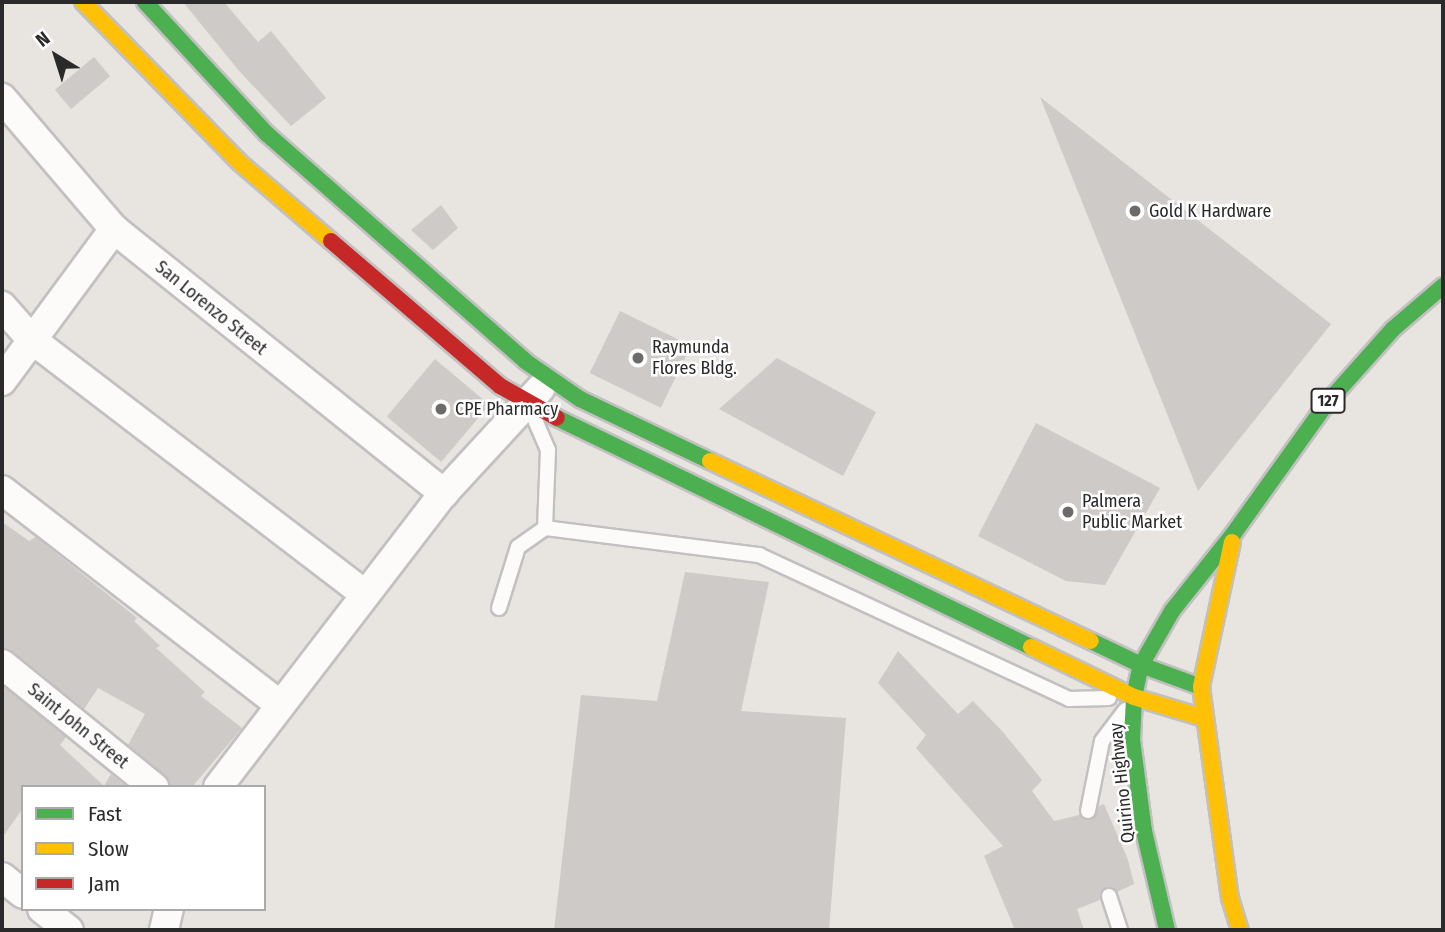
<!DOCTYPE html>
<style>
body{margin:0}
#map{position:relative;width:1445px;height:932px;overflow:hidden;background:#e8e4e0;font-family:"Fira Sans Condensed",sans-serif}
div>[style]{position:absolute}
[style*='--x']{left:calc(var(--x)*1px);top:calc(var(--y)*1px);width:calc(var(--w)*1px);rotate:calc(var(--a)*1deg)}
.building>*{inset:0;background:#cdcac7;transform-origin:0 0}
.roads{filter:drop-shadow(2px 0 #c2c0c1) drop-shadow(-2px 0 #c2c0c1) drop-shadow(0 2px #c2c0c1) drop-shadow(0 -2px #c2c0c1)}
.lane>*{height:14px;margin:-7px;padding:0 7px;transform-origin:7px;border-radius:7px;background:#fcfbfa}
.street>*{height:28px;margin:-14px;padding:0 14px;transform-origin:14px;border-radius:14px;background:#fcfbfa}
.fast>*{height:16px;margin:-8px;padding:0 8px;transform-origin:8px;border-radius:8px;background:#4caf50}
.slow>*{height:16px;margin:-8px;padding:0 8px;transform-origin:8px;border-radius:8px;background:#ffc107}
.jam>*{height:16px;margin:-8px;padding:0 8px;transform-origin:8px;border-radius:8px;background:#c62828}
.dots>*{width:19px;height:19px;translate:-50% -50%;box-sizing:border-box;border:4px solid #fff;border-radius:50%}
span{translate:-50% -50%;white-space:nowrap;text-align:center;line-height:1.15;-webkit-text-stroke:5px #fff;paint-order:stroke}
.shield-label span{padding:2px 5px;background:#fff;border:2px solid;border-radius:5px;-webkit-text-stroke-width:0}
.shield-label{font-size:16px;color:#2a2a2a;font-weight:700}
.poi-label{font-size:18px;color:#2a2a2a}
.left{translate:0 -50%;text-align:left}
.street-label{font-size:18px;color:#2a2a2a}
.frame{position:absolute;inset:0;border:4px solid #2a2a2a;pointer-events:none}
.legend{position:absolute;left:21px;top:785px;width:245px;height:126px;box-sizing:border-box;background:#fff;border:2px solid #aaa;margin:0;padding:9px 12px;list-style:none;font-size:21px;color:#2a2a2a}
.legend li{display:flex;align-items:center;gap:14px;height:35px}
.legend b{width:35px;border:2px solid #aaa}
.north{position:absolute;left:21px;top:21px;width:70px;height:70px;-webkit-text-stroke:5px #fff;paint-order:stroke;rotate:322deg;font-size:19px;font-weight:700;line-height:28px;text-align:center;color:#2a2a2a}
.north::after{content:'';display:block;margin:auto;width:24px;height:32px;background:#2a2a2a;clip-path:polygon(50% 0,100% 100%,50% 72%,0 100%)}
</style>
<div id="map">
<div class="building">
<i style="clip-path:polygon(183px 2px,224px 2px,258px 42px,271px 31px,326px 98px,291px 126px,240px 72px)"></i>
<i style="left:94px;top:57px;width:25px;height:51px;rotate:50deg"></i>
<i style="clip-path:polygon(1040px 97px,1331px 324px,1198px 491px)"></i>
<i style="clip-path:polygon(441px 205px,458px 228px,433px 250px,411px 230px)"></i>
<i style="left:620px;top:311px;width:79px;height:69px;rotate:26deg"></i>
<i style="clip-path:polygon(777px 358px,876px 412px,843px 476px,719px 409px)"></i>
<i style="left:435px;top:359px;width:71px;height:75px;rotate:40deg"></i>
<i style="clip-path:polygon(1036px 423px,1160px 488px,1105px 585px,1066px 581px,978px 536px)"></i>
<i style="clip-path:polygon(2px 522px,29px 541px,36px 537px,137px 618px,134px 621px,160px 646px,156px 648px,205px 692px,201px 696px,242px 728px,192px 787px,170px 787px,164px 774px,128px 745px,145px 714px,98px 688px,84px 709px,12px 651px,2px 648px)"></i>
<i style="clip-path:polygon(685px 572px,769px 582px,741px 711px,846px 718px,829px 930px,554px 930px,581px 695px,657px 701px)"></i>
<i style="clip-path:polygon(898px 651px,958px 714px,973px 701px,1003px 732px,1042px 780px,1032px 791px,1054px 821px,1079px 815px,1085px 820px,1092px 820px,1099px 806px,1104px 804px,1128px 860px,1134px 884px,1117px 892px,1112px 887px,1105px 887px,1100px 893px,1100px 900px,1077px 909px,1084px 930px,1015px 930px,984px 856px,1003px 846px,916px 748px,926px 735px,878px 683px)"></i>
<i style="clip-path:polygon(2px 685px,66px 737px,60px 745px,104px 786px,111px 774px,127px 787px,23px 787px,23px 808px,2px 838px)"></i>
</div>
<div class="roads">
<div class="lane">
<i style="--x:532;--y:413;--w:40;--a:66.6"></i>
<i style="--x:548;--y:450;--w:78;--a:92.2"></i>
<i style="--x:499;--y:608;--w:64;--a:-72.7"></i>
<i style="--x:518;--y:547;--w:33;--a:-35"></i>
<i style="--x:545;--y:528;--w:216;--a:7.2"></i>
<i style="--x:759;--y:555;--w:342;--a:24.9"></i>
<i style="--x:1069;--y:699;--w:40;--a:-1.4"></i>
<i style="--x:1088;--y:811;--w:71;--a:-78.7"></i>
<i style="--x:1102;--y:741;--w:39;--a:-53"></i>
<i style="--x:1109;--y:896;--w:36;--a:72"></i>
</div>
<div class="street">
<i style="--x:2;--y:98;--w:172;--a:49.5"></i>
<i style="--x:114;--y:229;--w:423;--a:38.7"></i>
<i style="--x:2;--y:306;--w:44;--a:48.7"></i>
<i style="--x:31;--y:339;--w:419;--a:37.4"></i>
<i style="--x:2;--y:381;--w:189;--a:-53.6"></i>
<i style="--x:2;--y:490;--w:351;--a:37.7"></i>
<i style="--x:2;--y:664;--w:196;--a:39"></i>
<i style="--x:218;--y:787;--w:371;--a:-52.5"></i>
<i style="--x:444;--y:493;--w:142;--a:-47.3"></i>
<i style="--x:2;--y:877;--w:27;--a:39"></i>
<i style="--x:42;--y:909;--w:34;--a:38"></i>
<i style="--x:164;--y:930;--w:22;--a:-77"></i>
</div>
<div class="fast">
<i style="--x:145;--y:2;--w:180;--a:47.3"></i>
<i style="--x:267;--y:134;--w:344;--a:41.3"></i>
<i style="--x:525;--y:361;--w:67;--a:34.6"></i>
<i style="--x:580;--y:399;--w:144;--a:25.5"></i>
<i style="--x:557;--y:418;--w:526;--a:25.79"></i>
<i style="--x:1091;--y:641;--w:55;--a:25.6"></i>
<i style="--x:1141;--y:665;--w:64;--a:20.1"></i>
<i style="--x:1167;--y:930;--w:102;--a:-103.1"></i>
<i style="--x:1144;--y:831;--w:92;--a:-97.5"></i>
<i style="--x:1132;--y:740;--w:43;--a:-87.3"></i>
<i style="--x:1134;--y:697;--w:33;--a:-78"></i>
<i style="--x:1141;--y:665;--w:62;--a:-60.1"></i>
<i style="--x:1172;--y:611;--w:100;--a:-51.5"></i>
<i style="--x:1234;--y:533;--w:160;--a:-54.4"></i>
<i style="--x:1327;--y:403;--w:99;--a:-48.3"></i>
<i style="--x:1393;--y:329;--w:66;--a:-40.7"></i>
</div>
<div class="slow">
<i style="--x:83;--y:2;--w:223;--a:45.7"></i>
<i style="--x:239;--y:162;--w:121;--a:40.7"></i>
<i style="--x:710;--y:461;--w:421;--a:25.3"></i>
<i style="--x:1232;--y:542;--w:148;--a:102.1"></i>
<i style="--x:1201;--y:687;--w:213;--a:82.2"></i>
<i style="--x:1230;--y:898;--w:34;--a:73"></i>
<i style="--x:1031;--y:647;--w:114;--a:25.9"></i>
<i style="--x:1134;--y:697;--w:73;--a:16.7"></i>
</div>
<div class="jam">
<i style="--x:331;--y:241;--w:223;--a:40.6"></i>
<i style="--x:500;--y:386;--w:65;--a:29.3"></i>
</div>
</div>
<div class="dots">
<i style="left:1135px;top:211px;background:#6c6b6a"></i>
<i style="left:638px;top:358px;background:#6c6b6a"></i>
<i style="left:441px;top:409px;background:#6c6b6a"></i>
<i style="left:1068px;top:512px;background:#6c6b6a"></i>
</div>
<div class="shield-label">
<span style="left:1328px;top:401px">127</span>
</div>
<div class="poi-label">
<span class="left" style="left:1149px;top:211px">Gold K Hardware</span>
<span class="left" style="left:652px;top:358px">Raymunda<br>Flores Bldg.</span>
<span class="left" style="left:455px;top:409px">CPE Pharmacy</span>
<span class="left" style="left:1082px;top:512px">Palmera<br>Public Market</span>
</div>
<div class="street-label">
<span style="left:211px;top:308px;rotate:39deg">San Lorenzo Street</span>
<span style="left:78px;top:726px;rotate:39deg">Saint John Street</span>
<span style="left:1122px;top:783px;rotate:-96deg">Quirino Highway</span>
</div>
<div class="frame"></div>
<ul class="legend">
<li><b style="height:9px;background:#4caf50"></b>Fast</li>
<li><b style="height:9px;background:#ffc107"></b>Slow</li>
<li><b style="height:9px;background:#c62828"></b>Jam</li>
</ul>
<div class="north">N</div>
</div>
